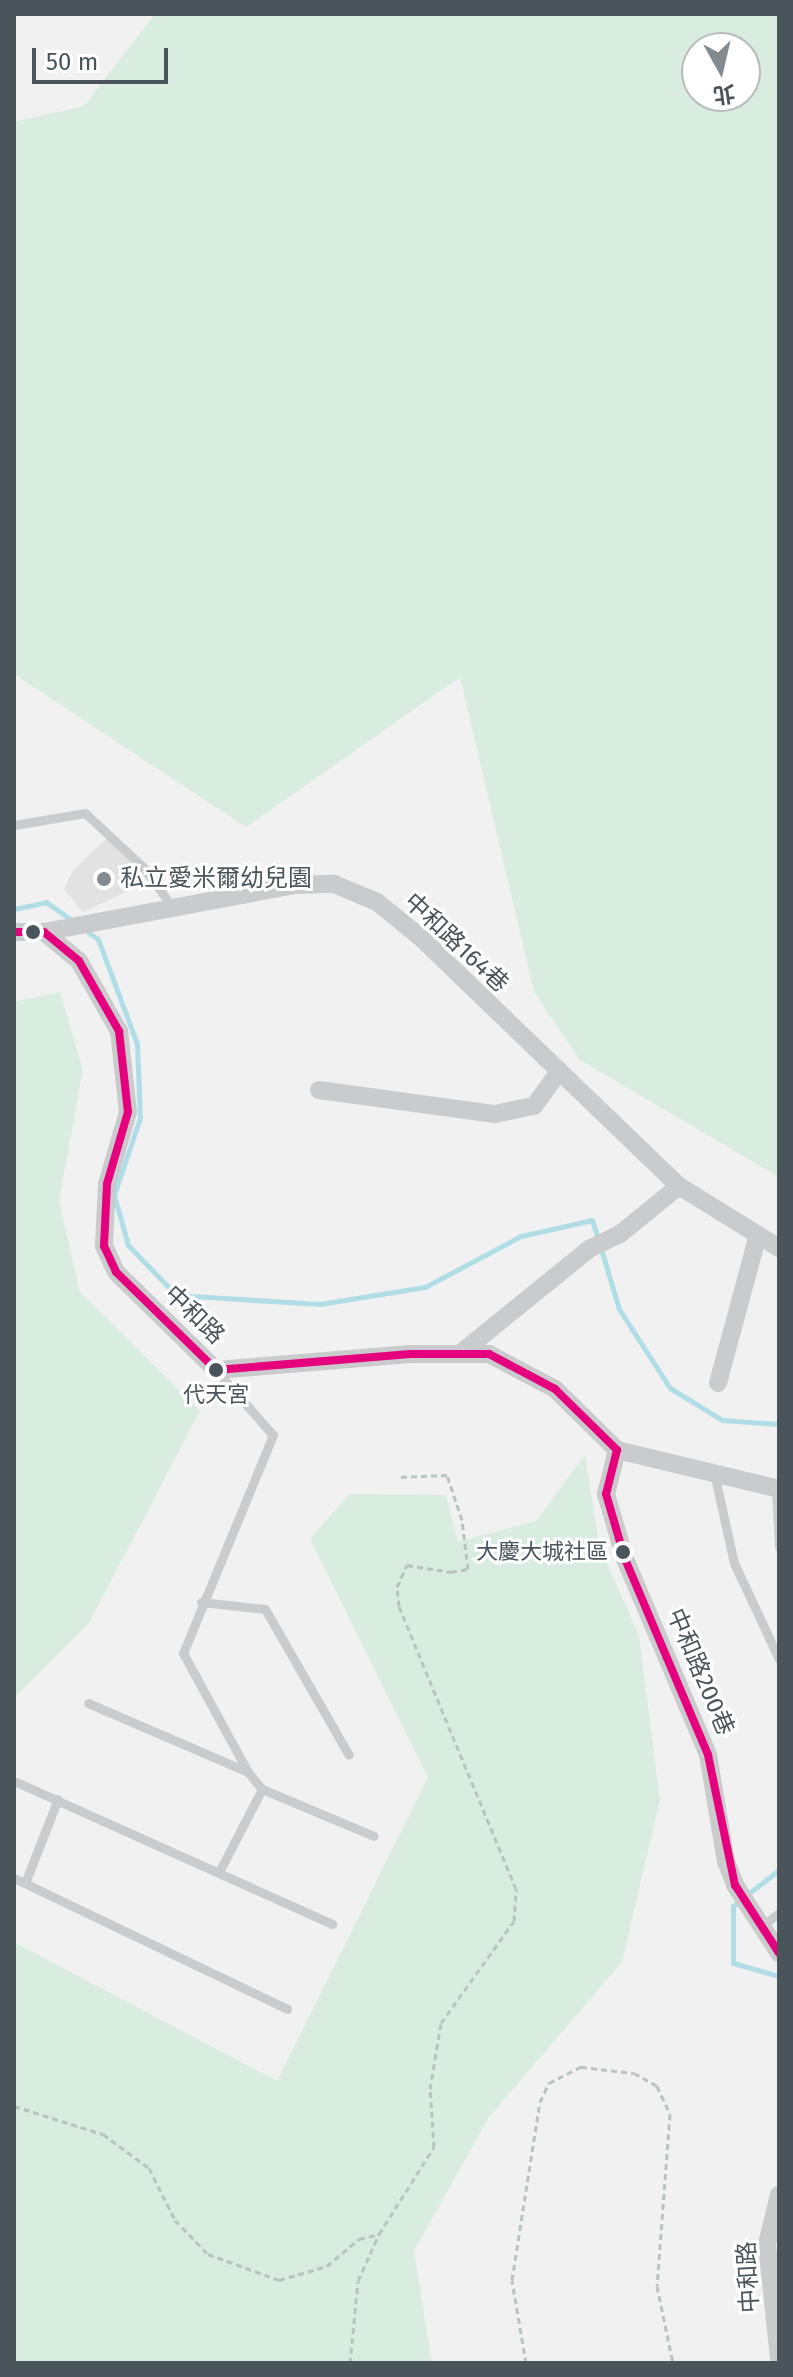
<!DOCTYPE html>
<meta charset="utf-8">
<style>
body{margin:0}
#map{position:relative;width:793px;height:2377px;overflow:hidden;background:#f1f1f1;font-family:"Fira Sans","Noto Sans TC",sans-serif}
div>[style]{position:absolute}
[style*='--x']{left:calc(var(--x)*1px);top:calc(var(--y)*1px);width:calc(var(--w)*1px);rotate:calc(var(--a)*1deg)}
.education>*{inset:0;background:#e3e2e2}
.green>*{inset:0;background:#d8eddf}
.stream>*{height:5px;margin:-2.5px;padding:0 2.5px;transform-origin:2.5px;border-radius:2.5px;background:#b1dee6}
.path>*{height:3px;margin-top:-1.5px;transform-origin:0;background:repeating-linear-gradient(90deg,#b9c3bf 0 6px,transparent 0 10px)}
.service>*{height:9px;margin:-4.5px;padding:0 4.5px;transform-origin:4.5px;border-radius:4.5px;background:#c9cbcc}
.minor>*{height:18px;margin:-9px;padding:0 9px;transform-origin:9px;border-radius:9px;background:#c9cbcc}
.bus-1>*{height:8px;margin:-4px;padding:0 4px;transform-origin:4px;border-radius:4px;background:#e5007d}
.dots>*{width:22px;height:22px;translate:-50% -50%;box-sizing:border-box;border:4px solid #fff;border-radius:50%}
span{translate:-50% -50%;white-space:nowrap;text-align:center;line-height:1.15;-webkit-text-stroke:6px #fff;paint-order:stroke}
.bus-label{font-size:22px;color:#4a545b}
.right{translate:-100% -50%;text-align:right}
.poi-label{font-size:24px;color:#4a545b}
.left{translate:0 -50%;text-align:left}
.street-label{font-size:24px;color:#4a545b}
.frame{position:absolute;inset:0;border:16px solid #4a545b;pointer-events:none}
.north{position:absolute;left:681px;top:32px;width:80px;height:80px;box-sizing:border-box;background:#fff;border:2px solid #b7bbbd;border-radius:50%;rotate:172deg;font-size:22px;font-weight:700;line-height:32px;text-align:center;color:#4a545b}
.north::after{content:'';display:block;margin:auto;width:28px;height:36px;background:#848b90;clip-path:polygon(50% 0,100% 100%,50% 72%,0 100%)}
.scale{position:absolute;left:32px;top:48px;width:136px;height:36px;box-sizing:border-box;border:4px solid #4a545b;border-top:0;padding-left:10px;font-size:24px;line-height:28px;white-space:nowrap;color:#4a545b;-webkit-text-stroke:6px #fff;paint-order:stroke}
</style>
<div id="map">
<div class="education">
<i style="clip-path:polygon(112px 834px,143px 867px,137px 887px,83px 912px,64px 889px,73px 870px)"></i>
</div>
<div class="green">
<i style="clip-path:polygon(evenodd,155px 14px,779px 14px,779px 1177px,580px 1060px,534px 992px,460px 677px,246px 827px,14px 674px,14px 122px,84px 106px,155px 14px,697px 48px,745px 48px,745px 96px,697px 96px,697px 48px)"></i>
<i style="clip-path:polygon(60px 992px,83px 1070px,59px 1201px,80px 1292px,200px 1411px,89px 1623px,14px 1698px,14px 1002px)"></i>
<i style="clip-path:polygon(585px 1455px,599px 1545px,639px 1636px,660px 1800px,622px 1962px,489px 2117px,414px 2251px,432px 2363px,14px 2363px,14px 1942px,277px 2081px,428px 1778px,310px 1539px,349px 1494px,446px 1495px,458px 1542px,536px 1521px)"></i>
</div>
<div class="stream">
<i style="--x:14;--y:909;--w:33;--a:-12"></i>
<i style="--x:46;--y:902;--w:33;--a:35"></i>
<i style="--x:84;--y:929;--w:17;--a:36"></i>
<i style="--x:98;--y:939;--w:112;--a:69.6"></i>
<i style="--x:137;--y:1044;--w:74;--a:87.7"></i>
<i style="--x:140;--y:1118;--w:81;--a:108.7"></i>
<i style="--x:114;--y:1195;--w:52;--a:74.4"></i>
<i style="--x:128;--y:1245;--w:69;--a:46.2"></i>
<i style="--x:176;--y:1295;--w:144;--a:3.6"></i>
<i style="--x:320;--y:1304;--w:106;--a:-9.2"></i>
<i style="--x:425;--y:1287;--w:109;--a:-28"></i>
<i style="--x:521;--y:1236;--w:73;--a:-12.7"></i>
<i style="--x:592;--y:1220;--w:20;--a:72"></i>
<i style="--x:601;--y:1249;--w:63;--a:73.3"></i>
<i style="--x:619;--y:1309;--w:94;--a:57.2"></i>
<i style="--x:670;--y:1388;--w:61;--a:31.6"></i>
<i style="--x:722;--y:1420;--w:57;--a:4"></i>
<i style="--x:748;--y:1894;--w:39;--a:-38"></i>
<i style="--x:740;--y:1901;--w:9;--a:144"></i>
<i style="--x:733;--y:1906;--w:57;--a:90"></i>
<i style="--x:733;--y:1963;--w:48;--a:15.8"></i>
</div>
<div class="path">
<i style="--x:14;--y:2106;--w:93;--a:17.5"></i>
<i style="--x:103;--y:2134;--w:57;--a:36.5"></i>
<i style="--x:149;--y:2168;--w:58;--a:63.4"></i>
<i style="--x:175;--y:2220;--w:47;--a:45.9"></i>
<i style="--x:208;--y:2254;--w:76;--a:20.1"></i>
<i style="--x:279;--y:2280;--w:50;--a:-16.3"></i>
<i style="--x:327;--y:2266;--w:42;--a:-40.2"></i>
<i style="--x:359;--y:2239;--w:21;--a:-14"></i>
<i style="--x:350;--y:2363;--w:82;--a:-84.4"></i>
<i style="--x:358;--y:2281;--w:51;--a:-65.9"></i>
<i style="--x:379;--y:2234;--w:103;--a:-57.7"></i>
<i style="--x:434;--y:2147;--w:58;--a:-93.9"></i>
<i style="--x:430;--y:2089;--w:67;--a:-80.5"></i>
<i style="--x:441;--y:2023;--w:125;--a:-54.4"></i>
<i style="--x:514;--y:1921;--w:32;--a:-86"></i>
<i style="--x:516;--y:1889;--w:306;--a:-112.5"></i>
<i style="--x:399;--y:1606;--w:19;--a:-96"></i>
<i style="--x:397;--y:1587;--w:24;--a:-66"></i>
<i style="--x:407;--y:1565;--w:45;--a:9"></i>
<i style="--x:451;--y:1572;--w:17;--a:-10"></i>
<i style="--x:468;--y:1569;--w:49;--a:-97"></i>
<i style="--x:462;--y:1520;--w:47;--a:-108.4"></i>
<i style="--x:447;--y:1475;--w:49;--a:177.7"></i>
<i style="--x:526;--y:2363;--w:84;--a:-99.6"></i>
<i style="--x:512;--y:2280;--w:180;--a:-81.1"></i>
<i style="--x:540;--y:2102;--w:21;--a:-65"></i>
<i style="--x:549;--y:2083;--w:36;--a:-27"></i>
<i style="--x:581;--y:2067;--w:53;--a:6.5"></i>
<i style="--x:634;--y:2073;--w:26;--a:29"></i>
<i style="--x:657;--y:2086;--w:31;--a:65"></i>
<i style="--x:670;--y:2114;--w:172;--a:94.3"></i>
<i style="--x:657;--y:2286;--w:79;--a:78.3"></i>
</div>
<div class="service">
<i style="--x:14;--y:825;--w:72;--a:-9.6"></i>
<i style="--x:85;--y:813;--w:79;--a:43"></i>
<i style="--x:143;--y:867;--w:52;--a:53.6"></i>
<i style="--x:216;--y:1370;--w:86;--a:48.8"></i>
<i style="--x:273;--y:1435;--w:236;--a:112.4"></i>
<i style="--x:183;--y:1653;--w:136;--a:61.4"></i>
<i style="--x:714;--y:1473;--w:92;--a:77.5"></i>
<i style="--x:734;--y:1563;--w:106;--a:64.9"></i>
<i style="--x:776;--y:1489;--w:58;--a:87"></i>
<i style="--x:201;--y:1602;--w:64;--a:6.2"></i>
<i style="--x:265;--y:1609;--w:168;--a:60.1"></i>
<i style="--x:88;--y:1703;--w:174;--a:23.3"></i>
<i style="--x:248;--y:1772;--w:22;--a:51"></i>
<i style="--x:262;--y:1789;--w:121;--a:22.8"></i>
<i style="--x:14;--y:1781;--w:349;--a:24.2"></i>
<i style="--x:219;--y:1872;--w:93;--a:-62.6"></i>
<i style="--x:14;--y:1878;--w:303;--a:25.6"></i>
<i style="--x:25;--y:1883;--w:90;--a:-68.6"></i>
<i style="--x:759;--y:1928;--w:25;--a:-37"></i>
</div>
<div class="minor">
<i style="--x:14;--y:932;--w:30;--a:0"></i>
<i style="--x:44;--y:932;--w:45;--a:39.6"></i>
<i style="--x:79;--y:961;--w:81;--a:60.3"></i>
<i style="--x:119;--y:1031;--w:81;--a:83.7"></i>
<i style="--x:128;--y:1112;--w:75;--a:106.3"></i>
<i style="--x:107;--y:1184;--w:62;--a:92.8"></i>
<i style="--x:104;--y:1246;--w:29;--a:65"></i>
<i style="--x:116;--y:1272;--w:140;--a:44.4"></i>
<i style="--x:216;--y:1370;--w:195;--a:-4.7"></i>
<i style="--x:410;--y:1354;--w:79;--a:0"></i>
<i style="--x:489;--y:1354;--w:75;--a:27.9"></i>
<i style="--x:555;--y:1389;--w:87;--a:44.5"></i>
<i style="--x:44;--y:932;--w:256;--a:-10.6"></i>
<i style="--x:296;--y:885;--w:38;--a:-2"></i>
<i style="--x:334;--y:884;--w:47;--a:22.7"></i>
<i style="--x:377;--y:902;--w:54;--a:39"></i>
<i style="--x:419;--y:936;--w:361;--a:43.9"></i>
<i style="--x:319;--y:1090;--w:178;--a:7.8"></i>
<i style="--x:495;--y:1114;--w:40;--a:-12"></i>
<i style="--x:534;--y:1106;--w:39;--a:-54"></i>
<i style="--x:462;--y:1352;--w:164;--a:-39"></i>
<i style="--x:589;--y:1249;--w:34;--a:-26"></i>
<i style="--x:620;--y:1234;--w:76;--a:-39.1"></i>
<i style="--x:679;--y:1186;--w:118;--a:31.8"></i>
<i style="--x:718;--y:1383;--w:150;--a:-74.9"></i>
<i style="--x:617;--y:1450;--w:45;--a:104"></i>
<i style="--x:606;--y:1494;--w:68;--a:73.7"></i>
<i style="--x:625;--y:1559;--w:213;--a:67"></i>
<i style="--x:708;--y:1755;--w:108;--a:80.4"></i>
<i style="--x:726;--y:1861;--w:26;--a:69"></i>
<i style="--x:735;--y:1885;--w:81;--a:57.1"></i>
<i style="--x:617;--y:1450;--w:167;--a:13.5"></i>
<i style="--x:779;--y:2195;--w:50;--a:103.8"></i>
<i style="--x:767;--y:2244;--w:116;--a:84"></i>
</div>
<div class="bus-1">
<i style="--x:14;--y:932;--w:30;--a:0"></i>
<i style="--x:44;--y:932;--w:45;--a:39.6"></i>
<i style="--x:79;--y:961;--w:81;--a:60.3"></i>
<i style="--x:119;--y:1031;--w:81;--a:83.7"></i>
<i style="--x:128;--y:1112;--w:75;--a:106.3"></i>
<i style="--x:107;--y:1184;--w:62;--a:92.8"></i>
<i style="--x:104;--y:1246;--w:29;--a:65"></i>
<i style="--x:116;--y:1272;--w:140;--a:44.4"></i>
<i style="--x:216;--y:1370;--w:195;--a:-4.7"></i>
<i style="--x:410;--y:1354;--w:79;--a:0"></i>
<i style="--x:489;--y:1354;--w:75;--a:27.9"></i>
<i style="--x:555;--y:1389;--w:87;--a:44.5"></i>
<i style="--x:617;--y:1450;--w:45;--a:104"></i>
<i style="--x:606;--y:1494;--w:68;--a:73.7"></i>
<i style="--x:625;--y:1559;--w:213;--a:67"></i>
<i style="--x:708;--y:1755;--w:133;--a:78.3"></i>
<i style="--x:735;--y:1885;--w:81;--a:57.1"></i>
</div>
<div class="dots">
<i style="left:104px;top:879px;background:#848b90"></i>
<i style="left:33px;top:932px;background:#4a545b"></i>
<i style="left:216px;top:1370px;background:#4a545b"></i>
<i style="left:623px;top:1552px;background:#4a545b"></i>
</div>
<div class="bus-label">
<span style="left:216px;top:1395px">代天宮</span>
<span class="right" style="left:608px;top:1552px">大慶大城社區</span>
</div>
<div class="poi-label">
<span class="left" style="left:120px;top:879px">私立愛米爾幼兒園</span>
</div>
<div class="street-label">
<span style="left:456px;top:943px;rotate:43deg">中和路164巷</span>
<span style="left:194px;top:1315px;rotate:44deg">中和路</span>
<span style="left:700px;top:1672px;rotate:67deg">中和路200巷</span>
<span style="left:749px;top:2277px;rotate:-93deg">中和路</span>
</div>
<div class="frame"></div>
<div class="north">北</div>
<div class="scale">50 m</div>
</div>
